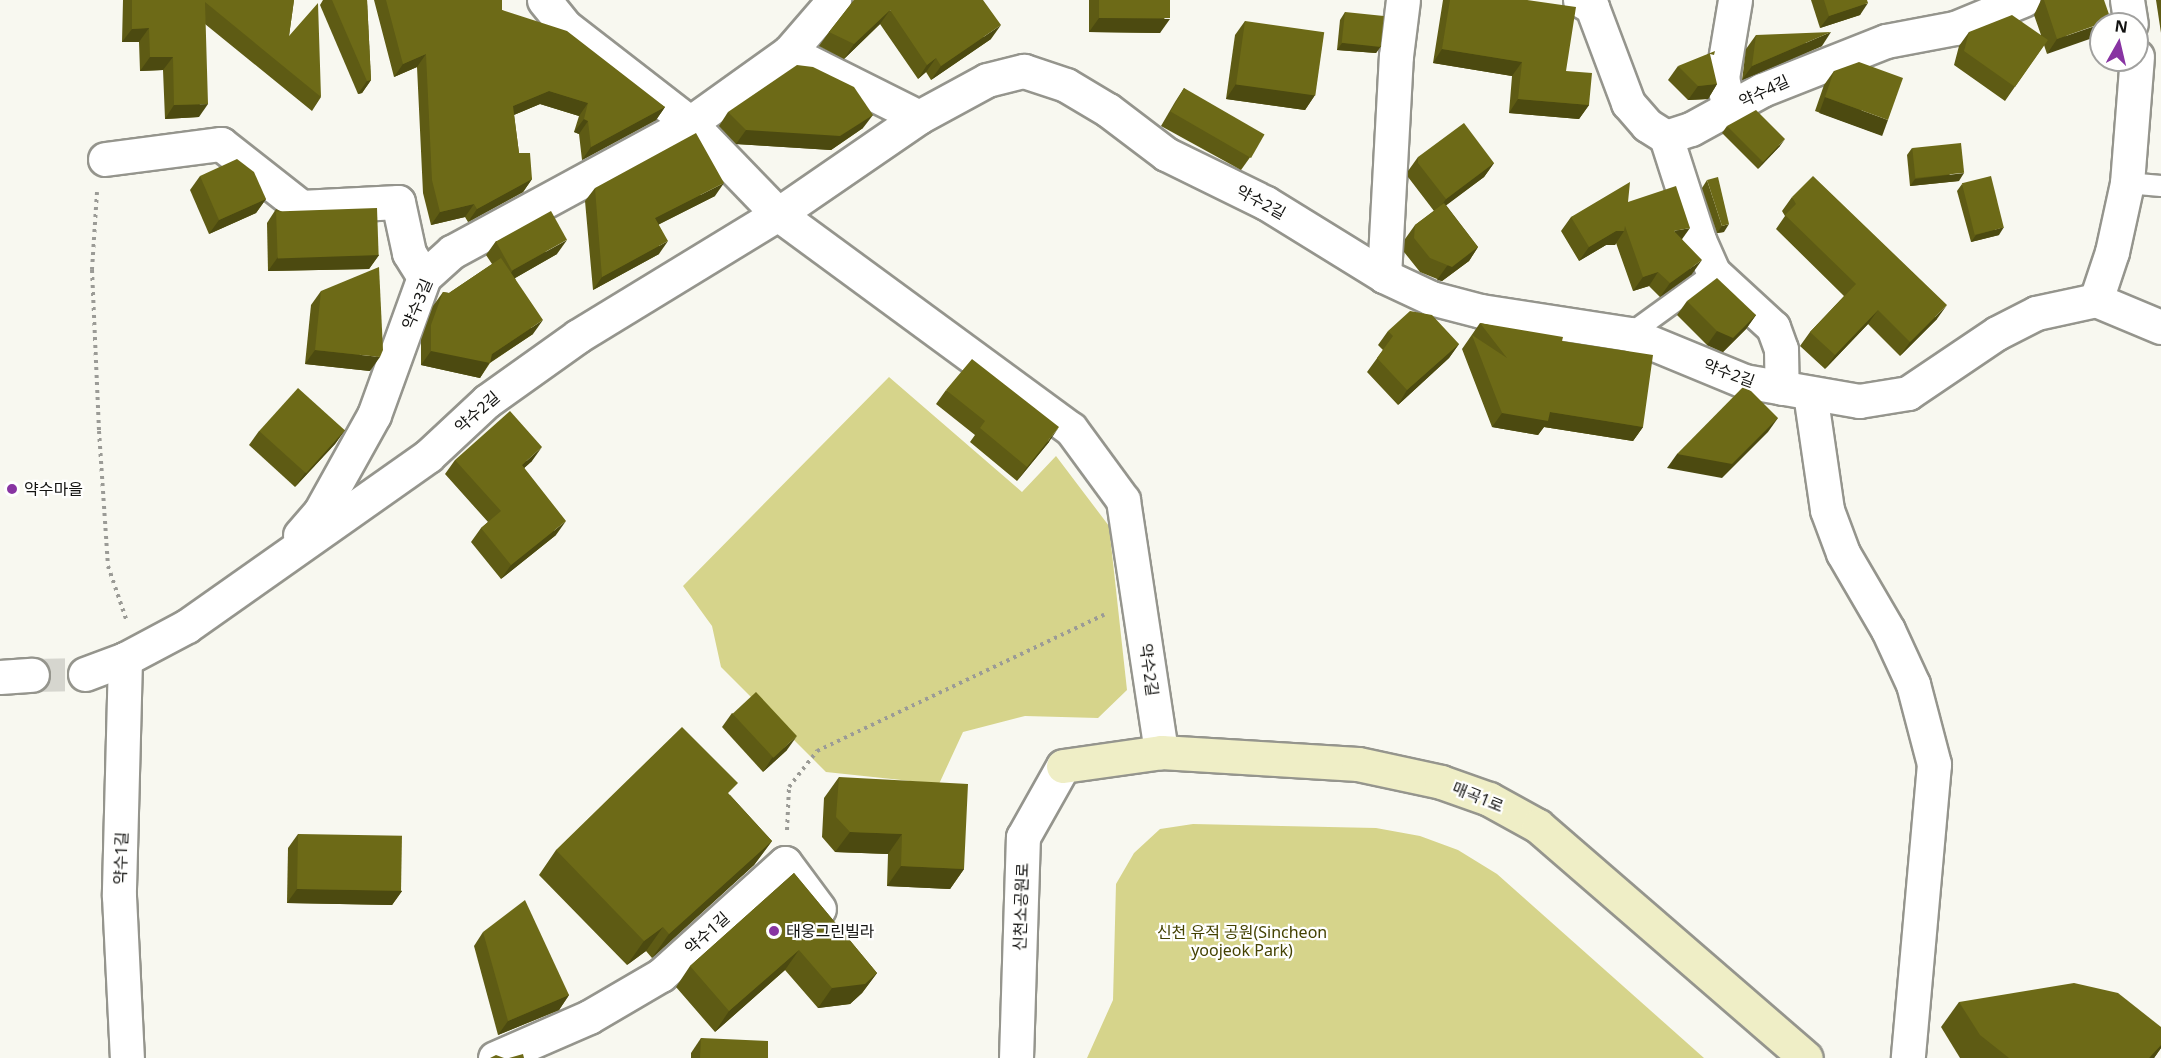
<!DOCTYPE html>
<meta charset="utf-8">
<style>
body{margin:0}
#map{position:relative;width:2161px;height:1058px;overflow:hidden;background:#f8f8f0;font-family:"Noto Sans","Noto Sans KR",sans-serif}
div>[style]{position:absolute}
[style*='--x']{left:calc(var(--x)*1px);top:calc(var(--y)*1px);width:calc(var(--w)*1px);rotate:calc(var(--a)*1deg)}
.green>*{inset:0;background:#d6d48b}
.street-tunnel>*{height:33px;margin-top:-16.5px;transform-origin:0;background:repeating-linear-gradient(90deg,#d6d6cf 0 33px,transparent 0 49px)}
.path>*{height:4px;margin-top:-2px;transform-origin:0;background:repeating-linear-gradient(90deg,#9b9b96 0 3px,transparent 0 7.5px)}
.roads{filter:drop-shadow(2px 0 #95958d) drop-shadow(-2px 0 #95958d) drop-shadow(0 2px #95958d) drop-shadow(0 -2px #95958d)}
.lane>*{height:20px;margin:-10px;padding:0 10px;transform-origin:10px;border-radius:10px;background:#fff}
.street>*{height:33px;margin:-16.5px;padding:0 16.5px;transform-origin:16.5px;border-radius:16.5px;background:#fff}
.secondary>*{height:33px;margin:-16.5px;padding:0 16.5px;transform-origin:16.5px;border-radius:16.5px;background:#efeec6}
.wall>*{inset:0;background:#5e5b14}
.shaded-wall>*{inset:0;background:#4c4a10;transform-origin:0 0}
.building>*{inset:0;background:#6d6a17;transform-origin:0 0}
.dots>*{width:16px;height:16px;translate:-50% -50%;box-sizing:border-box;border:3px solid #fffffe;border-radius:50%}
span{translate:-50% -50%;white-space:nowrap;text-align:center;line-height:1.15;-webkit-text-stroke:4.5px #fffffe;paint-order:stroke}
.street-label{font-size:16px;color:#131311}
.poi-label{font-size:16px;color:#131311}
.left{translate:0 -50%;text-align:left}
.park-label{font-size:16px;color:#444202}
.north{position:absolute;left:2089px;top:12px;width:60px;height:60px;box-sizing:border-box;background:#fffffe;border:2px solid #a1a19f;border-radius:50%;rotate:8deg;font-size:16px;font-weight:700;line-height:24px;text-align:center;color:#131311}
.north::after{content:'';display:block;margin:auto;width:21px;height:27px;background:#8834a2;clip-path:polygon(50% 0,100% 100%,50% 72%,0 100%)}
</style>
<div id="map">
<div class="green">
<i style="clip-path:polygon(889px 377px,1022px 492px,1056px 456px,1109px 526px,1127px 690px,1098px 718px,1025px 716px,963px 732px,939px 784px,826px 772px,721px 667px,712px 626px,683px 586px)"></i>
<i style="clip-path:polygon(1193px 824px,1376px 828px,1420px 836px,1458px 850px,1497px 874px,1704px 1058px,1087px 1058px,1113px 1000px,1116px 884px,1134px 853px,1160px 829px)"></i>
</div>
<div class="street-tunnel">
<i style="--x:32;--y:675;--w:53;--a:-1.1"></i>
</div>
<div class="path">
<i style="--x:97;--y:192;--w:78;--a:93.7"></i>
<i style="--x:92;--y:270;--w:161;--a:87.5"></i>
<i style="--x:99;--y:431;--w:135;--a:86.2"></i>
<i style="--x:108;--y:566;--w:56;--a:71.2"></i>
<i style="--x:787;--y:830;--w:43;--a:-87.3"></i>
<i style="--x:789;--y:787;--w:46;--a:-52.1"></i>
<i style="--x:817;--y:751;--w:318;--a:-25.4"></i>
</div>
<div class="roads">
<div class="lane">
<i style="--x:2127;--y:183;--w:34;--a:5"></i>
<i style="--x:1630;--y:334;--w:104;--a:-36"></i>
</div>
<div class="street">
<i style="--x:544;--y:0;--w:33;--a:51"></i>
<i style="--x:565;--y:26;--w:158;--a:37.8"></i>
<i style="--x:690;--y:123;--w:127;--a:46"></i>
<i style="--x:778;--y:214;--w:363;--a:36.3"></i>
<i style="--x:1071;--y:429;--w:88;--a:53.8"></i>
<i style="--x:1123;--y:500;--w:255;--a:81.4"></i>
<i style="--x:1580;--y:0;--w:14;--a:30"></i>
<i style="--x:1592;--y:7;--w:103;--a:69.4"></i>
<i style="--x:1628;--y:103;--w:29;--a:49"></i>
<i style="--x:1647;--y:125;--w:22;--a:32"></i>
<i style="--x:1666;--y:137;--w:26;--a:-18"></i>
<i style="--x:1691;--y:129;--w:81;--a:-28.8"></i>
<i style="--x:1762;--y:90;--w:133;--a:-21.6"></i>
<i style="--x:1886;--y:41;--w:70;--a:-10.7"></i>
<i style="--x:1955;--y:28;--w:74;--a:-22.4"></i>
<i style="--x:2127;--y:0;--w:24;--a:81"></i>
<i style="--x:789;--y:52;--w:145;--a:26.6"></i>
<i style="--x:1729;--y:108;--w:31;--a:-103"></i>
<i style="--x:1722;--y:78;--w:79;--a:-80.5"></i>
<i style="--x:1666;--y:137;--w:108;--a:72.2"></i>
<i style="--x:1699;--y:240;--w:36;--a:66"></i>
<i style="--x:1714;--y:273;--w:80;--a:42.5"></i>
<i style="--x:1773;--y:327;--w:23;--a:70"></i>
<i style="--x:1781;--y:349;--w:39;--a:89"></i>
<i style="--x:105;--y:159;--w:117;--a:-7.4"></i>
<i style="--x:221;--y:144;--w:102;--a:38.2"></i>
<i style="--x:301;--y:207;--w:97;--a:-3"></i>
<i style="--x:398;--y:202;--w:52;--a:77.8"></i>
<i style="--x:409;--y:253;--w:28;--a:58"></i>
<i style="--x:1384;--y:276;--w:220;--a:-86.9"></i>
<i style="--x:1396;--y:56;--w:56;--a:-82.9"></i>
<i style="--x:2096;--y:300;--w:51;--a:-71.6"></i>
<i style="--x:2112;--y:252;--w:71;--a:-77.7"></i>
<i style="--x:2127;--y:183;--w:127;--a:-85.5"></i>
<i style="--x:1810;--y:393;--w:118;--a:81.7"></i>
<i style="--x:1827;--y:510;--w:46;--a:69.6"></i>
<i style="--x:1843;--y:553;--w:89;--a:59.7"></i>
<i style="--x:1888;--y:630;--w:60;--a:65.2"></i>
<i style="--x:1913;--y:684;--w:83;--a:75.3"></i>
<i style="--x:1934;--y:764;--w:295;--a:95.1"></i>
<i style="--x:300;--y:535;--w:30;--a:-49"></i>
<i style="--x:320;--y:512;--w:111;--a:-60.9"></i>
<i style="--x:374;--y:415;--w:147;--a:-70.1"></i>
<i style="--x:424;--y:277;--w:38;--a:-42"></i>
<i style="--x:452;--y:252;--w:271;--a:-28.5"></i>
<i style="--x:690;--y:123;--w:122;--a:-35.6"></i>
<i style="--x:789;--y:52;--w:69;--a:-49.1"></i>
<i style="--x:125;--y:659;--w:237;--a:91.5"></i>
<i style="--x:119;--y:896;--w:162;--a:87.2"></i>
<i style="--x:85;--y:674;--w:43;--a:-20.6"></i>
<i style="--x:125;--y:659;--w:70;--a:-28"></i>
<i style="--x:187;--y:626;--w:295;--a:-35.2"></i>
<i style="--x:428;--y:456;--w:81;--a:-43"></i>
<i style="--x:487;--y:401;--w:112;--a:-35.5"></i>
<i style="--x:578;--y:336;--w:234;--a:-31.4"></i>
<i style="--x:778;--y:214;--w:171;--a:-34.5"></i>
<i style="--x:919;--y:117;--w:77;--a:-28.6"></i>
<i style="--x:987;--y:80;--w:38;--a:-14"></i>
<i style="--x:1024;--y:71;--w:44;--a:18.4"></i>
<i style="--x:1066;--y:85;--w:49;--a:30.8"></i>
<i style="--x:1108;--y:110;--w:73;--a:37.2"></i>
<i style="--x:1166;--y:154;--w:111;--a:26.1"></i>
<i style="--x:1266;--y:203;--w:139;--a:31.7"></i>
<i style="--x:1384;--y:276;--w:52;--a:25.1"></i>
<i style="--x:1431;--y:298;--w:52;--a:14.6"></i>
<i style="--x:1481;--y:311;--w:151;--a:8.8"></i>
<i style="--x:1630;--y:334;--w:123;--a:22.4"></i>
<i style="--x:1744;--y:381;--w:117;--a:9.9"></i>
<i style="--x:1859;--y:401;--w:50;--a:-9.3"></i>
<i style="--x:1908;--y:393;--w:107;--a:-34"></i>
<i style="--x:1997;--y:333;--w:44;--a:-27.1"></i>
<i style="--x:2036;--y:313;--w:61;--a:-12.2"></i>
<i style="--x:2096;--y:300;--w:70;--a:22.6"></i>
<i style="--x:0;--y:677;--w:32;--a:-4"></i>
<i style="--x:495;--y:1058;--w:103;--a:-23.6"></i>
<i style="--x:589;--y:1017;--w:83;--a:-30.3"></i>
<i style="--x:661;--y:975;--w:167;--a:-42.1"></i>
<i style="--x:785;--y:863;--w:57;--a:53.5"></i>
<i style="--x:1016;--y:1058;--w:221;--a:-88.2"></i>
<i style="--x:1023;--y:837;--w:81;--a:-60.6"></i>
</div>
<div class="secondary">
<i style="--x:1063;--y:766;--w:99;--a:-8.1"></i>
<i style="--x:1161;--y:752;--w:197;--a:3.5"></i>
<i style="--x:1358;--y:764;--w:85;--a:12.2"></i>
<i style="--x:1441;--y:782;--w:51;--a:19.5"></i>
<i style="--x:1489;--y:799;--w:56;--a:28.9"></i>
<i style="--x:1538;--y:826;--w:354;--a:40.9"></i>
</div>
</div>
<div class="wall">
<i style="clip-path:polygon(123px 0,294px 0,289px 36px,321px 97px,312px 111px,205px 24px,199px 117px,165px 119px,163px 70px,140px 71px,139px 42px,122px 42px)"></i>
<i style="clip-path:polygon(323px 0,367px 0,371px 80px,362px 93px,358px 94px,320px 5px)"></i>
<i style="clip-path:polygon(374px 0,502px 0,502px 10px,665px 107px,656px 120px,582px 160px,579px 134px,574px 132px,579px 116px,540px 104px,514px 115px,519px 153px,532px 179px,523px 192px,468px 222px,465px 217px,431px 225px,423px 193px,417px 67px,394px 77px)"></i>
<i style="clip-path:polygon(854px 0,991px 39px,931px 80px,926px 72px,918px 79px,880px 24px,844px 59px,819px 46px,829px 32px)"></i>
<i style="clip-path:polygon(1089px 0,1170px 0,1160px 33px,1089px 32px)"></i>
<i style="clip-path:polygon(1443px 0,1527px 0,1566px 71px,1589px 105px,1579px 119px,1509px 113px,1512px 76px,1433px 63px)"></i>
<i style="clip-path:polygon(1811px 0,1867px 0,1860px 15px,1820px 28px)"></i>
<i style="clip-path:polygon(2041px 0,2104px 0,2047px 54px,2044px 45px,2005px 101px,1954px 65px,1959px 46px,1969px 32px,2041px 35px,2034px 15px)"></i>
<i style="clip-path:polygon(2156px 0,2161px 0,2161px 33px)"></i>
<i style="clip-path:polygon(1345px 12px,1381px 46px,1376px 53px,1337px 50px,1340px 20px)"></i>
<i style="clip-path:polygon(1245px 21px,1315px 95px,1305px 110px,1226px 99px,1235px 35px)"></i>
<i style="clip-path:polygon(1756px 35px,1822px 46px,1742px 80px,1746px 49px)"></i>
<i style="clip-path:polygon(1678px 66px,1717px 84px,1708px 99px,1688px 100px,1668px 80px)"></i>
<i style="clip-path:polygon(1834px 71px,1878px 134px,1815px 111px,1824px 85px)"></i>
<i style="clip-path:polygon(1184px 88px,1251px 156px,1241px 170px,1161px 126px,1175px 102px)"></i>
<i style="clip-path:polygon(728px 112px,863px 128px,831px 150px,736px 144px,719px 126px)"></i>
<i style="clip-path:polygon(1727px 126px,1780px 146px,1758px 169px,1722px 133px)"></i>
<i style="clip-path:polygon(1912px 148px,1959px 181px,1910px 186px,1907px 155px)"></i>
<i style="clip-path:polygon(1418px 157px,1494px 163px,1484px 177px,1446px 205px,1478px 247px,1469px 261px,1442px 281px,1420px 272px,1404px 252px,1405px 239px,1415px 225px,1434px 211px,1408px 177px,1408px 171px)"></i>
<i style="clip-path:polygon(200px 176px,266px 199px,256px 213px,209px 234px,190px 190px)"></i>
<i style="clip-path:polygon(1707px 180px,1724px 232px,1717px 233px,1702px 188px)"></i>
<i style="clip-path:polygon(1962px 184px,1999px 235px,1971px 242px,1957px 191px)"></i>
<i style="clip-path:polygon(595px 188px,715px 196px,659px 224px,659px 254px,593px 290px,585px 201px)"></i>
<i style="clip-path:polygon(1792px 197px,1937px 319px,1900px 356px,1868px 324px,1825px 369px,1800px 346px,1810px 332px,1844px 296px,1776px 229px,1785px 216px,1782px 211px)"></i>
<i style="clip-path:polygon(1628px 202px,1682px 239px,1692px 274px,1660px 297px,1649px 286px,1633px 291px,1616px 243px,1615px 245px,1606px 245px,1579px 261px,1561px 231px,1571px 217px)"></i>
<i style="clip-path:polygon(276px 209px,379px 255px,369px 269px,268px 271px,267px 223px)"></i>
<i style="clip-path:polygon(496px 241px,557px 254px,515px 278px,533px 334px,490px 363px,480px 378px,421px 365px,421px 340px,433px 306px,443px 292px,449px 293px,492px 264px,486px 255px)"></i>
<i style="clip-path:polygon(321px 291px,370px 371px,305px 364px,311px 305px)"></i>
<i style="clip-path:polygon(1687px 301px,1756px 315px,1746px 329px,1723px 352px,1707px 345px,1677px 315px)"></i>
<i style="clip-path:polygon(1480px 323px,1562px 341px,1643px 427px,1633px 441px,1544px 427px,1538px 435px,1492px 427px,1462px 349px)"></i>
<i style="clip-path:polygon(1388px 331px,1459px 344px,1449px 358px,1398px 405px,1367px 372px,1383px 350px,1378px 345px)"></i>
<i style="clip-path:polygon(946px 390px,1049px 442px,1017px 481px,970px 442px,975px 435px,936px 404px)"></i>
<i style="clip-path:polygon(345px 430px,335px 444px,295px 487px,249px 445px,259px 431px)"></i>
<i style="clip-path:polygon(455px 460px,532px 461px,524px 468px,556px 535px,501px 579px,471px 542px,481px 528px,488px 522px,445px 474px)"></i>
<i style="clip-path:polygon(732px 713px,787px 750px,763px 772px,722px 727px)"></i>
<i style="clip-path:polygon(839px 777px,964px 869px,950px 889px,887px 886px,888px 854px,835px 852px,822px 837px,824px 798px)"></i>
<i style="clip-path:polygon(730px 795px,772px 841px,754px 865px,652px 958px,646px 951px,627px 965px,539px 875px,556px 850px)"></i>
<i style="clip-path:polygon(298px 834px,402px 891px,392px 905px,287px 903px,288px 848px)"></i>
<i style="clip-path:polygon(794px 873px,877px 973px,862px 993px,850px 1004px,818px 1008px,785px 970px,715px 1032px,676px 987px,690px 966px)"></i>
<i style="clip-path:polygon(483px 932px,569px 995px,559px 1010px,498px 1035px,474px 946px)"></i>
<i style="clip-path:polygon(1959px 1002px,2161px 1027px,2161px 1048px,2154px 1058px,1960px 1058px,1941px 1027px)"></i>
<i style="clip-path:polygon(701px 1038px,768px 1058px,691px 1058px,691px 1053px)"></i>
</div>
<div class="shaded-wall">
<i style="clip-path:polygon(1868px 3px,1860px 15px,1820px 28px,1829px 16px)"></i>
<i style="clip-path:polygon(890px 10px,880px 24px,844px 59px,854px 44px)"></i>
<i style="clip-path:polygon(1099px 18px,1170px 19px,1160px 33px,1089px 32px)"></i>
<i style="clip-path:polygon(2101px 24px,2101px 35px,2047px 54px,2057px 39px)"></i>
<i style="clip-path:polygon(1001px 25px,991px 39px,931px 80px,941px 66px)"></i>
<i style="clip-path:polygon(149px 28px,139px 42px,122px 42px,132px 29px)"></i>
<i style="clip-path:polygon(1831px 32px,1822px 46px,1742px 80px,1752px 66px)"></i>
<i style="clip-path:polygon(1342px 43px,1381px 46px,1376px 53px,1337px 50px)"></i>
<i style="clip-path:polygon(1442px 49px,1522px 62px,1512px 76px,1433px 63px)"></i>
<i style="clip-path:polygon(426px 54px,417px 67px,394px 77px,403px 64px)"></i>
<i style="clip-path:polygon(150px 57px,173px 57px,163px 70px,140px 71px)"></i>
<i style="clip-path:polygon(936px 58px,926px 72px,918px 79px,927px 65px)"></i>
<i style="clip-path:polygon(371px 80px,362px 93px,358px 94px,367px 81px)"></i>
<i style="clip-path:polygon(1236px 84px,1315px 95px,1305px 110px,1226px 99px)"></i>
<i style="clip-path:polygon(1717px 84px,1708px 99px,1688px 100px,1698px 86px)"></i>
<i style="clip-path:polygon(549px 91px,588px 103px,579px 116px,540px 104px,504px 119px,513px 106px)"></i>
<i style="left:1825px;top:97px;width:67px;height:17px;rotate:20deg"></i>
<i style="clip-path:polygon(1518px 99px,1589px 105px,1579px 119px,1509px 113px)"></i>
<i style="clip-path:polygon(208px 104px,199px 117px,165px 119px,174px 105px)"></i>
<i style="clip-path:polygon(665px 107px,656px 120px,582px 160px,591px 147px)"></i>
<i style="clip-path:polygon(873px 115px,863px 128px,831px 150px,736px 144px,746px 130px)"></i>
<i style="clip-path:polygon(584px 119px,588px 121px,579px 134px,574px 132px)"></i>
<i style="clip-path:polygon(1785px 139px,1780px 146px,1758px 169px,1763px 162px)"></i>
<i style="clip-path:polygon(1494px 163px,1484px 177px,1436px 213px,1446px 199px)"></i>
<i style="clip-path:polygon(1964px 173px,1959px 181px,1910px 186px,1915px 179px)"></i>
<i style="clip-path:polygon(532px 179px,523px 192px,468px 222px,477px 209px)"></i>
<i style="clip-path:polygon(724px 183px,715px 196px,646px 231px,655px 218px)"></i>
<i style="clip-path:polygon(266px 199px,256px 213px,209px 234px,219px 220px)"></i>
<i style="clip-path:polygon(474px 204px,465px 217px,431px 225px,440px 212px)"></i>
<i style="clip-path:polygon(1729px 224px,1724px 232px,1717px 233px,1722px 226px)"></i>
<i style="clip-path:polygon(2004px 227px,1999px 235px,1971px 242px,1976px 235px)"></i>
<i style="clip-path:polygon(1690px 228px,1680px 242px,1674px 231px)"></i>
<i style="clip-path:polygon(1616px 231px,1624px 231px,1615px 245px,1606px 245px,1579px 261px,1589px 247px)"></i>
<i style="clip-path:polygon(567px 240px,557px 254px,503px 285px,513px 270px)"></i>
<i style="clip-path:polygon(668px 241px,659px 254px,593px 290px,602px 277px)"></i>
<i style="clip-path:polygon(1478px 247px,1469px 261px,1442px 281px,1437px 280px,1447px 266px)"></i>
<i style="clip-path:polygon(379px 255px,369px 269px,268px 271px,278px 257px)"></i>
<i style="clip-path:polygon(1702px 260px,1692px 274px,1660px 297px,1670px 283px)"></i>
<i style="clip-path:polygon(1658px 272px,1649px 286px,1633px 291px,1643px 277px)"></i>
<i style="clip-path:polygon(1947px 305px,1937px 319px,1900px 356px,1910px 342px)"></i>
<i style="clip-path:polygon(1878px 310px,1868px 324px,1825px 369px,1835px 355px)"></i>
<i style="clip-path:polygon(1756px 315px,1746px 329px,1723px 352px,1707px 345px,1717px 331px)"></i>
<i style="clip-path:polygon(543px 320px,533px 334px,489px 363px,480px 378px,421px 365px,431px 351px,492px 354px)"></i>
<i style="clip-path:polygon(1459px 344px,1449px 358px,1398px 405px,1407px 390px)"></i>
<i style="clip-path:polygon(315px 350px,380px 357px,370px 371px,305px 364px)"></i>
<i style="clip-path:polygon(1550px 412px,1643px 427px,1633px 441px,1544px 427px,1538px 435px,1492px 427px,1502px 413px)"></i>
<i style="clip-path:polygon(1778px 418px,1768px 432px,1722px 478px,1667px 468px,1677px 454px)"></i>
<i style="clip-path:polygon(1059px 427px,1049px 442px,1017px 481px,1027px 467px)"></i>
<i style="clip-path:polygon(345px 430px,335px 444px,295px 487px,305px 473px)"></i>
<i style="clip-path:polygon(542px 447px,532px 461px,512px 479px,522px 465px)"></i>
<i style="clip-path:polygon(566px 521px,556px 535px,501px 579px,511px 565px)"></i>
<i style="clip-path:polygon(797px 736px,787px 750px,763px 772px,772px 758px)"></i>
<i style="clip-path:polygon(850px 832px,902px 834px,888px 854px,835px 852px)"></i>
<i style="clip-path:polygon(772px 841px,754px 865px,652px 958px,669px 934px)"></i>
<i style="clip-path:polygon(901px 866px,964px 869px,950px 889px,887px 886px)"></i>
<i style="clip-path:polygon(297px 889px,402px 891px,392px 905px,287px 903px)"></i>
<i style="clip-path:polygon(663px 927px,646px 951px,627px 965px,644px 941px)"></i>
<i style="clip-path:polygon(799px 950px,785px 970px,715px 1032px,729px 1011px)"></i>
<i style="clip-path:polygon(877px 973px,862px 993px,850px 1004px,818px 1008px,832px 988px)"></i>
<i style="clip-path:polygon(569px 995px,559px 1010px,498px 1035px,508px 1021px)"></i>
<i style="clip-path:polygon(2161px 1045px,2161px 1048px,2154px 1058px,2149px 1058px)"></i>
</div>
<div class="building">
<i style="clip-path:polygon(132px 0,294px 0,289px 36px,318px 3px,321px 97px,205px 2px,208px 104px,174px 105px,173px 57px,150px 57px,149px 28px,132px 29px)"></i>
<i style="clip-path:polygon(332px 0,367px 0,371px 80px,367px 81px)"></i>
<i style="clip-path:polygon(386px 0,502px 0,502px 10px,567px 31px,665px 107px,591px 147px,588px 121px,584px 119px,588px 103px,549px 91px,513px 106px,519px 153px,530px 153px,532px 179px,477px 209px,474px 204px,440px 212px,432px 180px,426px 54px,403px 64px)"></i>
<i style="clip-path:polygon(854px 0,983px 0,1001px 25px,941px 66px,936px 58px,927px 65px,890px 10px,854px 44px,829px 32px)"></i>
<i style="left:1099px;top:0;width:71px;height:18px"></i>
<i style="clip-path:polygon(1450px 0,1527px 0,1576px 7px,1566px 71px,1592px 73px,1589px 105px,1518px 99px,1522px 62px,1442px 49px)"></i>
<i style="clip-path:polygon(1824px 0,1867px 0,1868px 3px,1829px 16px)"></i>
<i style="clip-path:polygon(2044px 0,2104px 0,2111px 20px,2057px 39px)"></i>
<i style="left:1345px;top:12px;width:39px;height:31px;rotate:6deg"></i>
<i style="clip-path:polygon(2012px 15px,2048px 40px,2015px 87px,1964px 51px,1969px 32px)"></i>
<i style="left:1245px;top:21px;width:80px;height:64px;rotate:8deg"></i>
<i style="clip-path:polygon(1831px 32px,1752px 66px,1756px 35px)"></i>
<i style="clip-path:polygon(1715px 51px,1714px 55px,1710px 54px,1717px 84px,1698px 86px,1678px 66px)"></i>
<i style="clip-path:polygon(1859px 62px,1903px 78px,1888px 120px,1825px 97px,1834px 71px)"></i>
<i style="clip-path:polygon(797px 65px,813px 67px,854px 87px,873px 115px,840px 136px,746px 130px,728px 112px)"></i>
<i style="left:1184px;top:88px;width:93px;height:27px;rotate:30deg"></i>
<i style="clip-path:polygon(1756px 110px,1785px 139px,1763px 162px,1727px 126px)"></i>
<i style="clip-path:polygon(1464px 123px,1494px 163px,1446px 199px,1418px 163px,1418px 157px)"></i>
<i style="clip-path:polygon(696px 133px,724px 183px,655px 218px,668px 241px,602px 277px,595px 188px)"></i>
<i style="left:1961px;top:143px;width:30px;height:49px;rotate:84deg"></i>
<i style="clip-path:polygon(237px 159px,254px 172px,266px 199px,219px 220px,200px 176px)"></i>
<i style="clip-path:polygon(1813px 176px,1947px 305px,1910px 342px,1878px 310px,1835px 355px,1810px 332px,1856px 284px,1785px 215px,1796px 204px,1792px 197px)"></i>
<i style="left:1991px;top:176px;width:53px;height:30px;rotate:76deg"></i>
<i style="clip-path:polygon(1718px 177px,1729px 224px,1722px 226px,1707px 180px)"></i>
<i style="clip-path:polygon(1630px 182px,1628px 202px,1676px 186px,1690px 228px,1674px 231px,1702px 260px,1670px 283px,1658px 272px,1643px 277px,1625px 226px,1624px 231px,1616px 231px,1589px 247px,1571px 217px)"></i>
<i style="clip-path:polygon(1444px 203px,1478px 247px,1452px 267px,1430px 258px,1414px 238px,1415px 225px)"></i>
<i style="left:377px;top:208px;width:47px;height:101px;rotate:88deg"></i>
<i style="left:551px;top:211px;width:33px;height:63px;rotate:61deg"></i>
<i style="clip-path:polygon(501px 258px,543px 320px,492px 354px,490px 363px,431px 351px,431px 325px,443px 292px,449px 293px)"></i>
<i style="clip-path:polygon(379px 267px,383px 350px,380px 357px,315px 350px,321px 291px)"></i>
<i style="clip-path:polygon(1717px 278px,1756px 315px,1733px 338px,1717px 331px,1687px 301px)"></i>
<i style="clip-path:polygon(1410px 311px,1432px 315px,1459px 344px,1407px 390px,1377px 358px,1393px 336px,1388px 331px)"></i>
<i style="clip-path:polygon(1480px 323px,1563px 337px,1562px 341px,1653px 355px,1643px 427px,1550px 412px,1548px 421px,1502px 413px,1472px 335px,1507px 358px)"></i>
<i style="clip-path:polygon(972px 359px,1059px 427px,1027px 467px,980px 428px,985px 421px,946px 390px)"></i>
<i style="clip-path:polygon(1745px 385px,1778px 418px,1732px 464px,1677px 454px)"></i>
<i style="left:298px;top:388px;width:63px;height:58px;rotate:42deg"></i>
<i style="clip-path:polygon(510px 411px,542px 447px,522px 465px,566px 521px,511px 565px,481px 528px,501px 511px,455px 460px)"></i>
<i style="left:756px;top:692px;width:60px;height:32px;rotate:47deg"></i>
<i style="clip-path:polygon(682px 727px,738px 783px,728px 793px,772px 841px,669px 934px,663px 927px,644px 941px,556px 850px)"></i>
<i style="clip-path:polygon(839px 777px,968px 784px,964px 869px,901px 866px,902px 834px,850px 832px,836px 817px)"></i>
<i style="left:298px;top:834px;width:104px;height:55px;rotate:1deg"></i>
<i style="clip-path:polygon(794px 873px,877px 973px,865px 984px,832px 988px,799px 950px,729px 1011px,690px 966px)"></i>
<i style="clip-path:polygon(525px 900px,569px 995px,508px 1021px,483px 932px)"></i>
<i style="clip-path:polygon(2074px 983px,2118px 993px,2161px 1027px,2161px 1045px,2149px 1058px,2009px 1058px,1980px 1035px,1959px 1002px)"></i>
<i style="clip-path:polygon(701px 1038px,768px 1041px,768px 1058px,700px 1058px)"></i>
<i style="clip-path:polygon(523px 1054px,524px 1058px,509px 1058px)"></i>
<i style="clip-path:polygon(496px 1055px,504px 1058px,490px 1058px)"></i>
</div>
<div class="dots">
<i style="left:12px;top:489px;background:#8834a2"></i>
<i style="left:774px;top:931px;background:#8834a2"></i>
</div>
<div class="street-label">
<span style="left:1764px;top:91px;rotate:-25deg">약수4길</span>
<span style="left:1261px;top:202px;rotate:28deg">약수2길</span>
<span style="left:417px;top:304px;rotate:-67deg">약수3길</span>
<span style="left:1729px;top:373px;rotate:20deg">약수2길</span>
<span style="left:477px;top:412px;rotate:-41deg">약수2길</span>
<span style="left:1149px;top:670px;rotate:82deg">약수2길</span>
<span style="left:1478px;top:797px;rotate:22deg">매곡1로</span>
<span style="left:121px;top:858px;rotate:-88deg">약수1길</span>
<span style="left:1021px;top:907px;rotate:-88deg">신천소공원로</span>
<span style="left:707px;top:933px;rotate:-42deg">약수1길</span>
</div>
<div class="poi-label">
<span class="left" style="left:24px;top:489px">약수마을</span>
<span class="left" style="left:786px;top:931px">태웅그린빌라</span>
</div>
<div class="park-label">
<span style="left:1242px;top:941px">신천 유적 공원(Sincheon<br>yoojeok Park)</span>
</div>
<div class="north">N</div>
</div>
